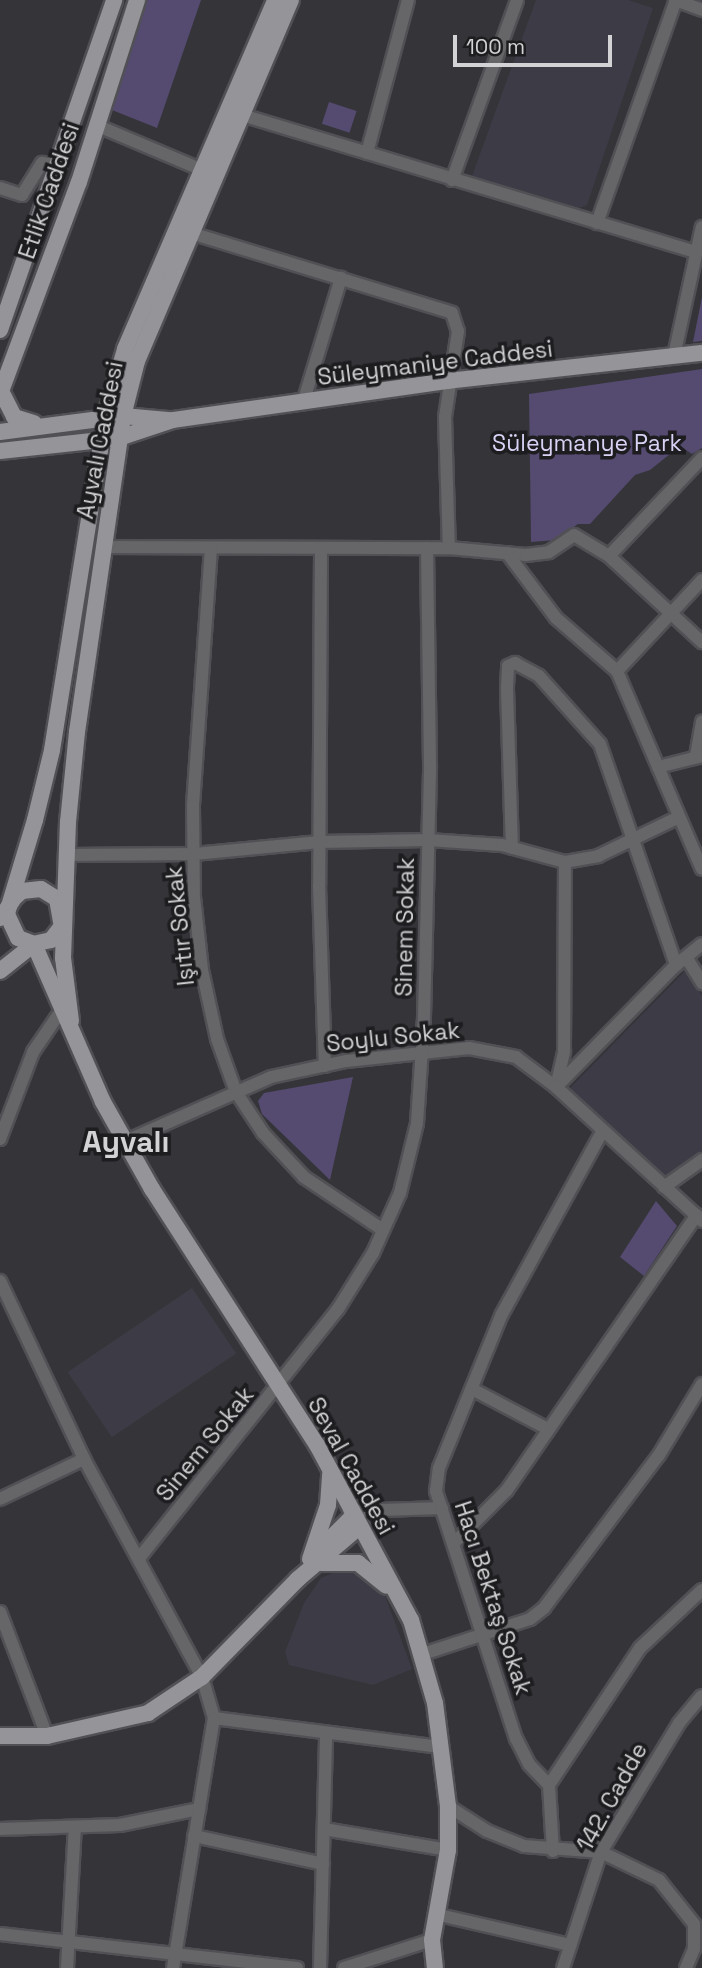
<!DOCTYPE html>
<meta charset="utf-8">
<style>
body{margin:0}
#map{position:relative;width:702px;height:1968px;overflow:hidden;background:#353439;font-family:"Space Grotesk",sans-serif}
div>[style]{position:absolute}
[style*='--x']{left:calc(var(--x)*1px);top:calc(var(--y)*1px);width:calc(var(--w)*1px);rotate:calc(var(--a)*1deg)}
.built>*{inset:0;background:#3d3b46;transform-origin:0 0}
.green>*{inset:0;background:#554a70;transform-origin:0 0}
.roads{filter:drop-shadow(2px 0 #515155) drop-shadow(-2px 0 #515155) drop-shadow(0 2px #515155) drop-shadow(0 -2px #515155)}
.minor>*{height:12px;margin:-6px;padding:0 6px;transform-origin:6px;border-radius:6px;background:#666568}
.major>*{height:16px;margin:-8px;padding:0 8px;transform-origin:8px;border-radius:8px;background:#959499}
span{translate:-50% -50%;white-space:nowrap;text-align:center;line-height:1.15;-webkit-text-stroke:7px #1d1c1f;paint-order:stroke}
.street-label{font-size:23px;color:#d3d3d6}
.park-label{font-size:23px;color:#dad2f5}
.district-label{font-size:30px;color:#d3d3d6;font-weight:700}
.scale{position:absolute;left:453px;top:35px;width:159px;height:32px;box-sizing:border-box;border:4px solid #d3d3d6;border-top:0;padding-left:9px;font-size:21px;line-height:24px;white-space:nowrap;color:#d3d3d6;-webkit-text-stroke:5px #1d1c1f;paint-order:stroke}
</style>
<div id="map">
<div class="built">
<i style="clip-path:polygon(536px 0,628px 0,653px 8px,587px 205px,579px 208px,472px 176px)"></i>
<i style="clip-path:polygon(687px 969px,702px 996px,702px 1151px,664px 1179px,569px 1089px)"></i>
<i style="left:192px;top:1288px;width:79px;height:150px;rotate:56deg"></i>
<i style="clip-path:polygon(347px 1567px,366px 1574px,383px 1590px,412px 1669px,373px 1685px,289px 1665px,285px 1652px,304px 1603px,321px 1578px)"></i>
</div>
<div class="green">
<i style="clip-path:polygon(145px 0,201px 0,157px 128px,112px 110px)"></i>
<i style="left:329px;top:102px;width:29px;height:23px;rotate:18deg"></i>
<i style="clip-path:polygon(702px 297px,702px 341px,693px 342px)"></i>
<i style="clip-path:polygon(702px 369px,702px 448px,692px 454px,680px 446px,650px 470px,635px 475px,590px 524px,578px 524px,556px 540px,531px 542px,529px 394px)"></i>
<i style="clip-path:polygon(353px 1077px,330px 1180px,262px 1114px,258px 1101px,264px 1093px)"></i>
<i style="clip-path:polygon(656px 1201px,677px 1226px,644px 1276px,620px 1257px)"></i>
</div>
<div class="roads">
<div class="minor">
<i style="--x:675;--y:0;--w:29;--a:20"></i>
<i style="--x:242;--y:115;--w:473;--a:16.8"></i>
<i style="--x:96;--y:125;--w:118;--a:22.9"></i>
<i style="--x:367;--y:153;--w:158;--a:-75"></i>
<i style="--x:452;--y:180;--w:191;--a:-70.1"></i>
<i style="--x:0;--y:188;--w:23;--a:18"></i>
<i style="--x:22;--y:195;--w:38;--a:-58"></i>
<i style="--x:42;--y:163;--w:18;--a:9"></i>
<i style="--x:597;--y:223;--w:237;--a:-70.5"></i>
<i style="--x:191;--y:233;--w:273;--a:17"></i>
<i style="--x:452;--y:313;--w:19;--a:72"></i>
<i style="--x:458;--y:331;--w:87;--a:98.6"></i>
<i style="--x:445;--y:417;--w:131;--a:88.3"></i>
<i style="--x:674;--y:356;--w:132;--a:-77.8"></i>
<i style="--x:303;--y:403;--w:131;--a:-73.1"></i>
<i style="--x:102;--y:547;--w:347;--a:0.2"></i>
<i style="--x:449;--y:548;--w:77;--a:5.2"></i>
<i style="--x:526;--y:555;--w:23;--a:-7"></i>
<i style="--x:549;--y:552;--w:30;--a:-34"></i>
<i style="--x:574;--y:535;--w:41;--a:31"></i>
<i style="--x:609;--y:556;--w:127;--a:42.8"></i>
<i style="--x:211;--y:548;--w:259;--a:94"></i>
<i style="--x:193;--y:806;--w:91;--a:89.4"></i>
<i style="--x:194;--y:897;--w:73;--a:83.7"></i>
<i style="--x:202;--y:970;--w:71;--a:77.7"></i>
<i style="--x:217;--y:1039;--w:56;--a:70.3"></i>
<i style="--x:236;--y:1092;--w:49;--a:56.6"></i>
<i style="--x:263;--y:1133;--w:60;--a:47"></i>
<i style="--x:304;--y:1177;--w:95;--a:33.9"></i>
<i style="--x:321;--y:548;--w:338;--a:90.3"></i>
<i style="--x:319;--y:886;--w:180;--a:88.1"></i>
<i style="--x:507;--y:553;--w:81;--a:53"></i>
<i style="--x:556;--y:618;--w:81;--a:41"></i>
<i style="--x:609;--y:556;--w:135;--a:-46.5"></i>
<i style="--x:702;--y:580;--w:125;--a:133"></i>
<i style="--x:617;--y:671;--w:215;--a:66.8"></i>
<i style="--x:696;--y:756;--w:35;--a:-80"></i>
<i style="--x:658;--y:767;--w:45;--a:-14"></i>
<i style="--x:512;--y:848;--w:161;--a:-91.8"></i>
<i style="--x:507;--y:687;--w:21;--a:-87"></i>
<i style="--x:508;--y:666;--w:8;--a:-23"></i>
<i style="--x:515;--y:663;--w:27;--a:28"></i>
<i style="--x:539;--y:676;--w:91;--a:48.1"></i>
<i style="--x:600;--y:744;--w:234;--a:71"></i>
<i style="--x:67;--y:855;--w:127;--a:-0.5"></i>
<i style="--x:194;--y:854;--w:126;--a:-5.5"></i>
<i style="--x:319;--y:842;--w:109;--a:-1.1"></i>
<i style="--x:428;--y:840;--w:74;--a:3.9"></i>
<i style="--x:502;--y:845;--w:65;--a:15.1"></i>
<i style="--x:565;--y:862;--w:34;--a:-10"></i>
<i style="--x:598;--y:856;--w:88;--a:-25.7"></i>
<i style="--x:686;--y:957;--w:31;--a:58"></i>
<i style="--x:556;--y:1087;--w:37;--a:-77"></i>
<i style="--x:564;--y:1051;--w:189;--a:-89.7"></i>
<i style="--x:556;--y:1087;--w:171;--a:-45.5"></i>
<i style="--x:676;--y:965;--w:33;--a:-39"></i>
<i style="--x:0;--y:1139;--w:93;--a:-69.2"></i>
<i style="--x:33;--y:1052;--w:50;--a:-55.7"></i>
<i style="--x:126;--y:1141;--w:158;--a:-23.8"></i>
<i style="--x:271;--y:1077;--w:77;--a:-12"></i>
<i style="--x:346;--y:1061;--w:124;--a:-6"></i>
<i style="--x:469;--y:1048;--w:48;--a:10.8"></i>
<i style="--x:516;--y:1057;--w:50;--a:36.9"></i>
<i style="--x:556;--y:1087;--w:198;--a:42.5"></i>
<i style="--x:664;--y:1187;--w:47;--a:-35.4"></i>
<i style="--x:0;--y:1281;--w:197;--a:64.7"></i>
<i style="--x:84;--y:1459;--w:248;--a:61.6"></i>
<i style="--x:202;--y:1677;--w:43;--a:73.7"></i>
<i style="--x:214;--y:1718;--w:228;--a:7.3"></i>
<i style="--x:474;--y:1390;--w:84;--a:27.8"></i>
<i style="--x:0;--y:1499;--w:93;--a:-25.5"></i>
<i style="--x:349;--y:1511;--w:93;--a:-1.8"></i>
<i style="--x:454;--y:1543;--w:75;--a:-45"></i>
<i style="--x:507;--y:1490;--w:334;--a:-55.4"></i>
<i style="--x:140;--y:1557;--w:317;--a:-51.4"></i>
<i style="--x:338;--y:1309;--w:66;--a:-58"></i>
<i style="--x:373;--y:1253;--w:66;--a:-65.8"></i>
<i style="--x:400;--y:1193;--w:72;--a:-76.3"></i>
<i style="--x:417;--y:1123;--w:106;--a:-86.2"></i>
<i style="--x:424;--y:1017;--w:252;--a:-88.6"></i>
<i style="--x:430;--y:765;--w:217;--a:-90.8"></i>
<i style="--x:0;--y:1612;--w:133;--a:69.2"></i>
<i style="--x:423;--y:1654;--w:113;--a:-18.1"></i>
<i style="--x:530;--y:1619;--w:18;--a:-38"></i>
<i style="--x:544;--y:1608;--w:191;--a:-53.1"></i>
<i style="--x:659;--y:1455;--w:83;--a:-58.8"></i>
<i style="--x:549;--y:1785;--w:164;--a:-56.4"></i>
<i style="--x:640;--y:1648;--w:85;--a:-43.1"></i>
<i style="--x:448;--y:1806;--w:46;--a:32.7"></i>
<i style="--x:487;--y:1831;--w:40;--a:22"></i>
<i style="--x:524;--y:1846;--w:77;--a:4.5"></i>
<i style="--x:601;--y:1852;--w:64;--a:25.8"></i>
<i style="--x:659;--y:1880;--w:56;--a:51.5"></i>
<i style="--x:694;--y:1924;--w:25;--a:90"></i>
<i style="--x:694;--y:1949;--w:21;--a:113"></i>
<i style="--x:0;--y:1829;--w:120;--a:-1.9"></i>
<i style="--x:120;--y:1825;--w:81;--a:-11.4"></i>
<i style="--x:324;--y:1829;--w:126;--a:9.6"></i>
<i style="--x:194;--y:1836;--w:132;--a:12.2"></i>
<i style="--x:553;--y:1851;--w:66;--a:-93.5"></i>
<i style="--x:549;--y:1785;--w:29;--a:-134"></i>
<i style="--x:529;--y:1764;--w:28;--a:-117"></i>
<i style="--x:516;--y:1739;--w:261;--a:-107.9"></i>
<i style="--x:436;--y:1491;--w:23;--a:-83"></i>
<i style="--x:439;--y:1468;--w:166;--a:-67.8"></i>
<i style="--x:502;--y:1314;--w:208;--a:-61.2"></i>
<i style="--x:435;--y:1914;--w:139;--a:12.9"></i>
<i style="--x:0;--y:1934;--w:299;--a:6.5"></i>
<i style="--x:67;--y:1968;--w:141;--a:-86.8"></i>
<i style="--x:173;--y:1968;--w:253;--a:-80.7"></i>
<i style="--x:320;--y:1968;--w:233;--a:-88.5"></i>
<i style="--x:344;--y:1968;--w:92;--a:-17.7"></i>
<i style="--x:563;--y:1968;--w:122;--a:-71.9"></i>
<i style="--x:601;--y:1852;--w:151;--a:-58.8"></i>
<i style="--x:679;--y:1723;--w:35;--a:-50"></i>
</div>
<div class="major">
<i style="--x:0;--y:330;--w:349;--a:-70.9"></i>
<i style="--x:1;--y:391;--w:29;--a:63"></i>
<i style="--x:14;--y:417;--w:21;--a:17"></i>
<i style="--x:0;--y:394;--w:226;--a:-69.6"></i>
<i style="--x:79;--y:182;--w:191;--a:-72.3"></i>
<i style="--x:0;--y:432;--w:124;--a:-7.4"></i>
<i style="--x:123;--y:416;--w:45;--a:5.1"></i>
<i style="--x:0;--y:451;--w:120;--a:-6.2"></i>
<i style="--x:119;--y:438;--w:57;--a:-18.4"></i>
<i style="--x:173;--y:420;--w:277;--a:-8.1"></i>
<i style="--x:447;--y:381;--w:257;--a:-6.3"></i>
<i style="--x:0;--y:918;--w:15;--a:-53"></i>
<i style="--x:9;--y:906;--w:9;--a:-58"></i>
<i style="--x:14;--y:898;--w:11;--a:-41"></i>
<i style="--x:22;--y:891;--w:19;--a:-6"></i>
<i style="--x:41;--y:889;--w:19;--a:32"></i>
<i style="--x:57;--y:899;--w:27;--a:80"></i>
<i style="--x:62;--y:926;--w:18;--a:128"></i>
<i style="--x:51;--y:940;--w:17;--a:167"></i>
<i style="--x:34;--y:944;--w:17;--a:-159"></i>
<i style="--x:18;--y:938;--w:26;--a:-115"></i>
<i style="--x:7;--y:914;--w:8;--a:-76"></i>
<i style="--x:9;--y:906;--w:90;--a:-73.2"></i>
<i style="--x:35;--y:820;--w:72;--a:-76.3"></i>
<i style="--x:52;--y:750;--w:336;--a:-80.9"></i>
<i style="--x:105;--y:418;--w:72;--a:-73.8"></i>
<i style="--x:125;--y:349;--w:380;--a:-66.7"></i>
<i style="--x:34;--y:944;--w:172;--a:66.4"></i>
<i style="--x:103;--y:1102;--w:100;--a:60.6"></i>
<i style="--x:152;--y:1189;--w:305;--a:57.2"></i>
<i style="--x:317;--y:1445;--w:199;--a:61.8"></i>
<i style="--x:411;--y:1620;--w:86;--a:73.9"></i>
<i style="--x:435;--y:1703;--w:104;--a:82.8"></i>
<i style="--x:448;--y:1806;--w:44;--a:90"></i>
<i style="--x:448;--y:1850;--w:91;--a:100.1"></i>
<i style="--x:432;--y:1940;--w:28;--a:84"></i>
<i style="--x:0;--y:971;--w:43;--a:-38.5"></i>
<i style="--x:71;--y:1021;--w:64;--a:-97.2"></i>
<i style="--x:63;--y:958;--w:136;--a:-87.9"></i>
<i style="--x:68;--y:822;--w:90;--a:-84.3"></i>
<i style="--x:77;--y:732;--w:319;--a:-81.7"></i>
<i style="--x:123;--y:416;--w:57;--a:-75.7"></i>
<i style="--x:137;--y:361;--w:392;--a:-66.9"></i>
<i style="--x:315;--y:1554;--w:54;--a:-45"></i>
<i style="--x:310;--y:1559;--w:57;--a:-71.6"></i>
<i style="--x:328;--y:1505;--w:31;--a:-86"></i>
<i style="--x:321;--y:1563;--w:37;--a:0"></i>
<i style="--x:358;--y:1563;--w:36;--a:39"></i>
<i style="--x:0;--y:1736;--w:47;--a:0"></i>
<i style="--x:47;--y:1736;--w:104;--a:-12.8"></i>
<i style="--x:148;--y:1713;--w:65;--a:-33.7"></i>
<i style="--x:202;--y:1677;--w:137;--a:-45.6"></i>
<i style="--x:298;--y:1579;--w:80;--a:-40.4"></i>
</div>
</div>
<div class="street-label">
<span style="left:49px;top:191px;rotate:-71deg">Etlik Caddesi</span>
<span style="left:435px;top:363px;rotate:-7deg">Süleymaniye Caddesi</span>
<span style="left:100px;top:440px;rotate:-79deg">Ayvalı Caddesi</span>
<span style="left:180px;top:926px;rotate:-96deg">Işıtır Sokak</span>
<span style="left:405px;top:927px;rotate:-89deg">Sinem Sokak</span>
<span style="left:393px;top:1037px;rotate:-6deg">Soylu Sokak</span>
<span style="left:205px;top:1444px;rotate:-51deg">Sinem Sokak</span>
<span style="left:351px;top:1466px;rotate:61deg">Seval Caddesi</span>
<span style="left:493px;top:1598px;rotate:72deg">Hacı Bektaş Sokak</span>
<span style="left:612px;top:1797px;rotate:-61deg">142. Cadde</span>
</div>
<div class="park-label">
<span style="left:587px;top:443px">Süleymanye Park</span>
</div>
<div class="district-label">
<span style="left:126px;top:1142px">Ayvalı</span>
</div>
<div class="scale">100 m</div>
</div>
